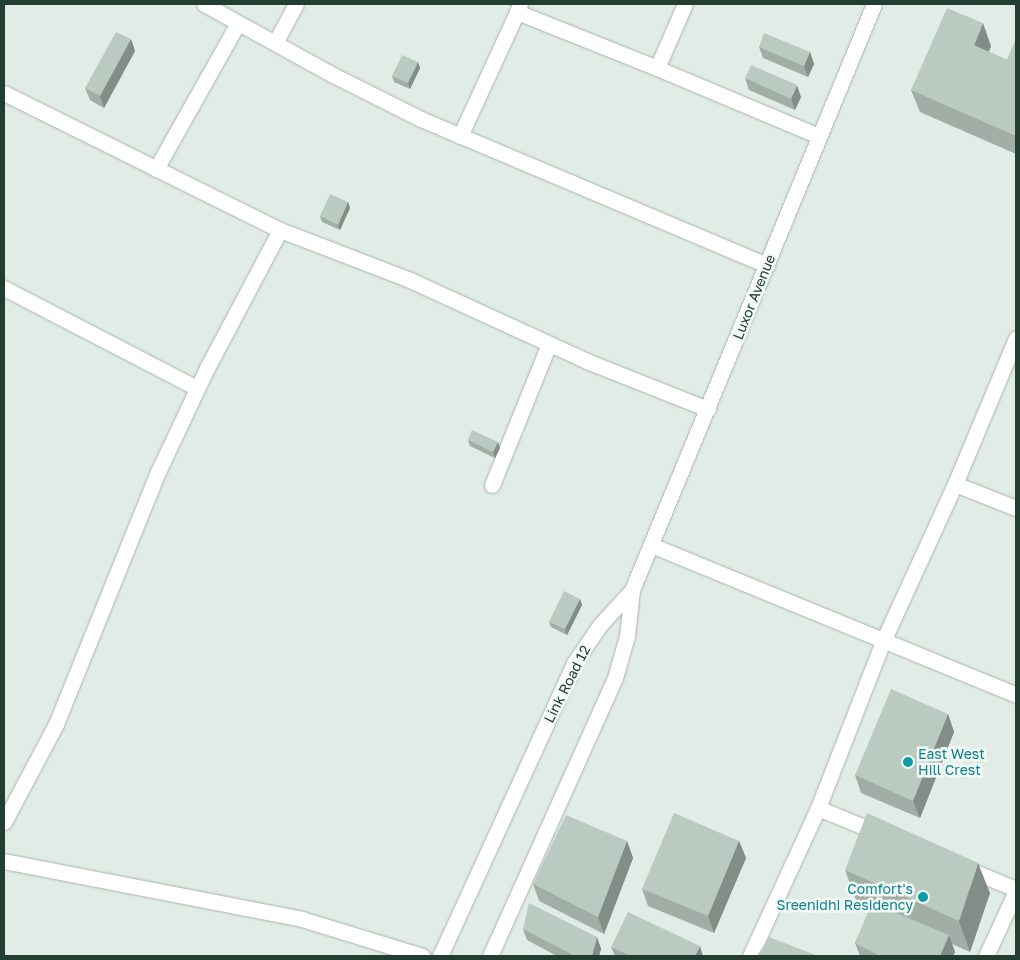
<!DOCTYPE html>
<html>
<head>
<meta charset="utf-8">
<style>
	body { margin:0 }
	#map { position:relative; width:1020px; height:960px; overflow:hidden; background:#e2ece6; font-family:"Golos Text",sans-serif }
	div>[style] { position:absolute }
	.roads { filter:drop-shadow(0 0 1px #a5b4ac) drop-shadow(0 0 1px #a5b4ac) }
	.minor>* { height:15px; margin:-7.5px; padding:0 7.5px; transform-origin:7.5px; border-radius:7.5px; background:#fff }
	.wall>* { inset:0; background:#a0aea6 }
	.shaded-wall>* { inset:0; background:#828d87 }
	.building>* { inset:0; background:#bacac1 }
	.dots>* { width:14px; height:14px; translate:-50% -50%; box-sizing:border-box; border:2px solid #f3f9f5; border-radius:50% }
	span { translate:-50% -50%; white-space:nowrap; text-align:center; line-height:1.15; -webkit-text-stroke:5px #f3f9f5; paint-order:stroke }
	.street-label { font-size:14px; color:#223e31 }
	.culture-label { font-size:14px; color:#0d838f }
	.left { translate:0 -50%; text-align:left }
	.right { translate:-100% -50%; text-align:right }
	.frame { position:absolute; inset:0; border:5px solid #223e31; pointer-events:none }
</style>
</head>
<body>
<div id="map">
	<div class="roads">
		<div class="minor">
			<div style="left:204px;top:4px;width:147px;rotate:28.8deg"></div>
			<div style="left:333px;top:75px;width:98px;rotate:26.6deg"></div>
			<div style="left:421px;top:119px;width:376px;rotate:22.9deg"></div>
			<div style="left:520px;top:4px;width:9px;rotate:111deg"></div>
			<div style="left:517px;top:12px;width:151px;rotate:21.8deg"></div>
			<div style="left:657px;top:68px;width:70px;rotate:-66.4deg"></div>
			<div style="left:275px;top:43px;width:44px;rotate:-61.7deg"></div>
			<div style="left:657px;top:68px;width:176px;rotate:22.8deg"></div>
			<div style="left:4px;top:93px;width:308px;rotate:26.4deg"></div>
			<div style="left:460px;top:136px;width:136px;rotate:-65.3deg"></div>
			<div style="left:156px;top:169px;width:167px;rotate:-60.7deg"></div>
			<div style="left:4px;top:288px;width:217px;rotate:27.4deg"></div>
			<div style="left:955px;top:484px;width:66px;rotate:21.5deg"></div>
			<div style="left:492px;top:485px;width:152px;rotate:-68deg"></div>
			<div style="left:651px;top:545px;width:395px;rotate:22.3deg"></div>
			<div style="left:818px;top:808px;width:68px;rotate:22.4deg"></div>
			<div style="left:4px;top:822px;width:111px;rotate:-62deg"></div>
			<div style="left:56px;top:724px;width:272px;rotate:-68deg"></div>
			<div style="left:158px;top:472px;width:115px;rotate:-64.8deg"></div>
			<div style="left:207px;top:368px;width:156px;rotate:-62.1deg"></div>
			<div style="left:280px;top:230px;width:139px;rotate:21deg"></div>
			<div style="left:410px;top:280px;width:197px;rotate:24.6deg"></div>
			<div style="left:589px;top:362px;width:128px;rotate:21.6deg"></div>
			<div style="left:4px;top:861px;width:304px;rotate:11deg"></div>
			<div style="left:302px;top:919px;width:126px;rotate:17.1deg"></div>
			<div style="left:965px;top:868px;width:55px;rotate:22.4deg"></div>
			<div style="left:440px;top:956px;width:322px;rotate:-65.4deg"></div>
			<div style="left:574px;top:663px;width:46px;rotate:-55.6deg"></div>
			<div style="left:600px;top:625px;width:47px;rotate:-47.6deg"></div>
			<div style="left:490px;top:956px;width:305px;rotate:-65.8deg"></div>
			<div style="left:615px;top:678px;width:44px;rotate:-74.1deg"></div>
			<div style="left:627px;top:636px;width:46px;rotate:-83.8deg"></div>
			<div style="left:632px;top:590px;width:634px;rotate:-67.56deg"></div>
			<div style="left:750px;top:956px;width:163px;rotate:-65.3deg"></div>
			<div style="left:818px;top:808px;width:181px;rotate:-68.7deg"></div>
			<div style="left:884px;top:639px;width:170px;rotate:-65.4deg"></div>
			<div style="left:955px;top:484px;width:158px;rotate:-67.3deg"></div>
			<div style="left:986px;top:956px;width:72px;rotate:-65.2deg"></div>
		</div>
	</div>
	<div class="wall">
		<div style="clip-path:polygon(131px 39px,135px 51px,104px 108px,90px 100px,85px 88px)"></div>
		<div style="clip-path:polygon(1016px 39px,1016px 154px,920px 112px,911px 90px,991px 46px,989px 52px,1007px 60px)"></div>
		<div style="clip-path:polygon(759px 47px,810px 52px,814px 64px,808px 77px,763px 58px)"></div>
		<div style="clip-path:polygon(418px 62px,420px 68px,410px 89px,394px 82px,392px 76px)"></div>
		<div style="clip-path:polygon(745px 78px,801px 97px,795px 110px,749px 90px)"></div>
		<div style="clip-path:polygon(348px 202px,350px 208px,340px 230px,322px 222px,320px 216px)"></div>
		<div style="clip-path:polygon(468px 440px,498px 442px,500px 448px,495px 458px,470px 446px)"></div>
		<div style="clip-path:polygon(580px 599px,582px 605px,567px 635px,551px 627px,549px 622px)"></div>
		<div style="clip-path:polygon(948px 714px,954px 732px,920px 818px,861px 793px,855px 775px)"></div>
		<div style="clip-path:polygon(627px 841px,633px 858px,604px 934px,539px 901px,533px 884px)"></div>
		<div style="clip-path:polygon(739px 841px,746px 858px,714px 933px,648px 906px,642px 889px)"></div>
		<div style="clip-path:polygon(845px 870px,990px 893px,970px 952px,952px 944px,955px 952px,953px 956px,860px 956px,855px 943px,871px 907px,856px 900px)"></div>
		<div style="clip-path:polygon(523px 929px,597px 937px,601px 949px,599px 956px,557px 956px,527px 940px)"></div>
		<div style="clip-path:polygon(611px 947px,703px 956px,615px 956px)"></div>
	</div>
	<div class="shaded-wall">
		<div style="clip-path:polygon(983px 23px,991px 46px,982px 67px,974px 45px)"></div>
		<div style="clip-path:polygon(131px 39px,135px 51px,104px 108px,100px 96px)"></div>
		<div style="clip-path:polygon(810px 52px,814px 64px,808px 77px,804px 66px)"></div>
		<div style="clip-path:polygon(418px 62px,420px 68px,410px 89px,408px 83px)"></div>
		<div style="clip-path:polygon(797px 85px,801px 97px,795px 110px,791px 99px)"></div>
		<div style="clip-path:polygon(348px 202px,350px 208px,340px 230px,338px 225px)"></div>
		<div style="clip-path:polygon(498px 442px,500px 448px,495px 458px,493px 452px)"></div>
		<div style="clip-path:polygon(580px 599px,582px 605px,567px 635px,565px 629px)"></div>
		<div style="clip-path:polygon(948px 714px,954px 732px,920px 818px,913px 801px)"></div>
		<div style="clip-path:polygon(627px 841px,633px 858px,604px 934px,598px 917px)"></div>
		<div style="clip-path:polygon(739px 841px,746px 858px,714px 933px,708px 916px)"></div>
		<div style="clip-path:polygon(978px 863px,990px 893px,970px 952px,959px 921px)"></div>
		<div style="clip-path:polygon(949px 935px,955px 952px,953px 956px,940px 956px)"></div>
		<div style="clip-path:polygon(597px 937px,601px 949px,599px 956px,592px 956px)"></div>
		<div style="clip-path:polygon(700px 946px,703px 956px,695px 956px)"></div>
	</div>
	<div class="building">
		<div style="clip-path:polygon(947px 8px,983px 23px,974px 45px,1007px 60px,1016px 39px,1016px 136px,911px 90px)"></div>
		<div style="clip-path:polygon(116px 32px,131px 39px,100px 96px,85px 88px)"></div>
		<div style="clip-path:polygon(764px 33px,810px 52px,804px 66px,759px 47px)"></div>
		<div style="clip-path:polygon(402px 55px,418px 62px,408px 83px,392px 76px)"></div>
		<div style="clip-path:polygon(751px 65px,797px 85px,791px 99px,745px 78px)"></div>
		<div style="clip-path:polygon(330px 194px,348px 202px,338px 225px,320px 216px)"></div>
		<div style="clip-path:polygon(472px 430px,498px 442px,493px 452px,468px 440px)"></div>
		<div style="clip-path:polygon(564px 591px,580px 599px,565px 629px,549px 622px)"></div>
		<div style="clip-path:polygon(891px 689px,948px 714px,913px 801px,855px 775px)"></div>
		<div style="clip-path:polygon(674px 813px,739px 841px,708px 916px,642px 889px)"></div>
		<div style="clip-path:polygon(867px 813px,978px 863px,959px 921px,845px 870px)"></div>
		<div style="clip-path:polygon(566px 815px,627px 841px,598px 917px,533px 884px)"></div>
		<div style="clip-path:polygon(529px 903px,597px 937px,592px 956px,575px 956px,523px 929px)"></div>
		<div style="clip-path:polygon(872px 903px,949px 935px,940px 956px,880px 956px,855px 943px)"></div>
		<div style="clip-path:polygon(628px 912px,700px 946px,695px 956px,631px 956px,611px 947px)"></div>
		<div style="clip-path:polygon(769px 937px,818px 956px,757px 956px)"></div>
	</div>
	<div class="dots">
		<div style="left:908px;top:762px;background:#0f9aa8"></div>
		<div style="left:923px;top:897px;background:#0f9aa8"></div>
	</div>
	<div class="street-label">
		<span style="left:754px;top:297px;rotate:-68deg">Luxor Avenue</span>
		<span style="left:567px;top:684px;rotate:-63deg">Link Road 12</span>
	</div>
	<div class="culture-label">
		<span class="left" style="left:918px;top:762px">East West<br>Hill Crest</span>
		<span class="right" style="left:913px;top:897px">Comfort's<br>Sreenidhi Residency</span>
	</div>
	<div class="frame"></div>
</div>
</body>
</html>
